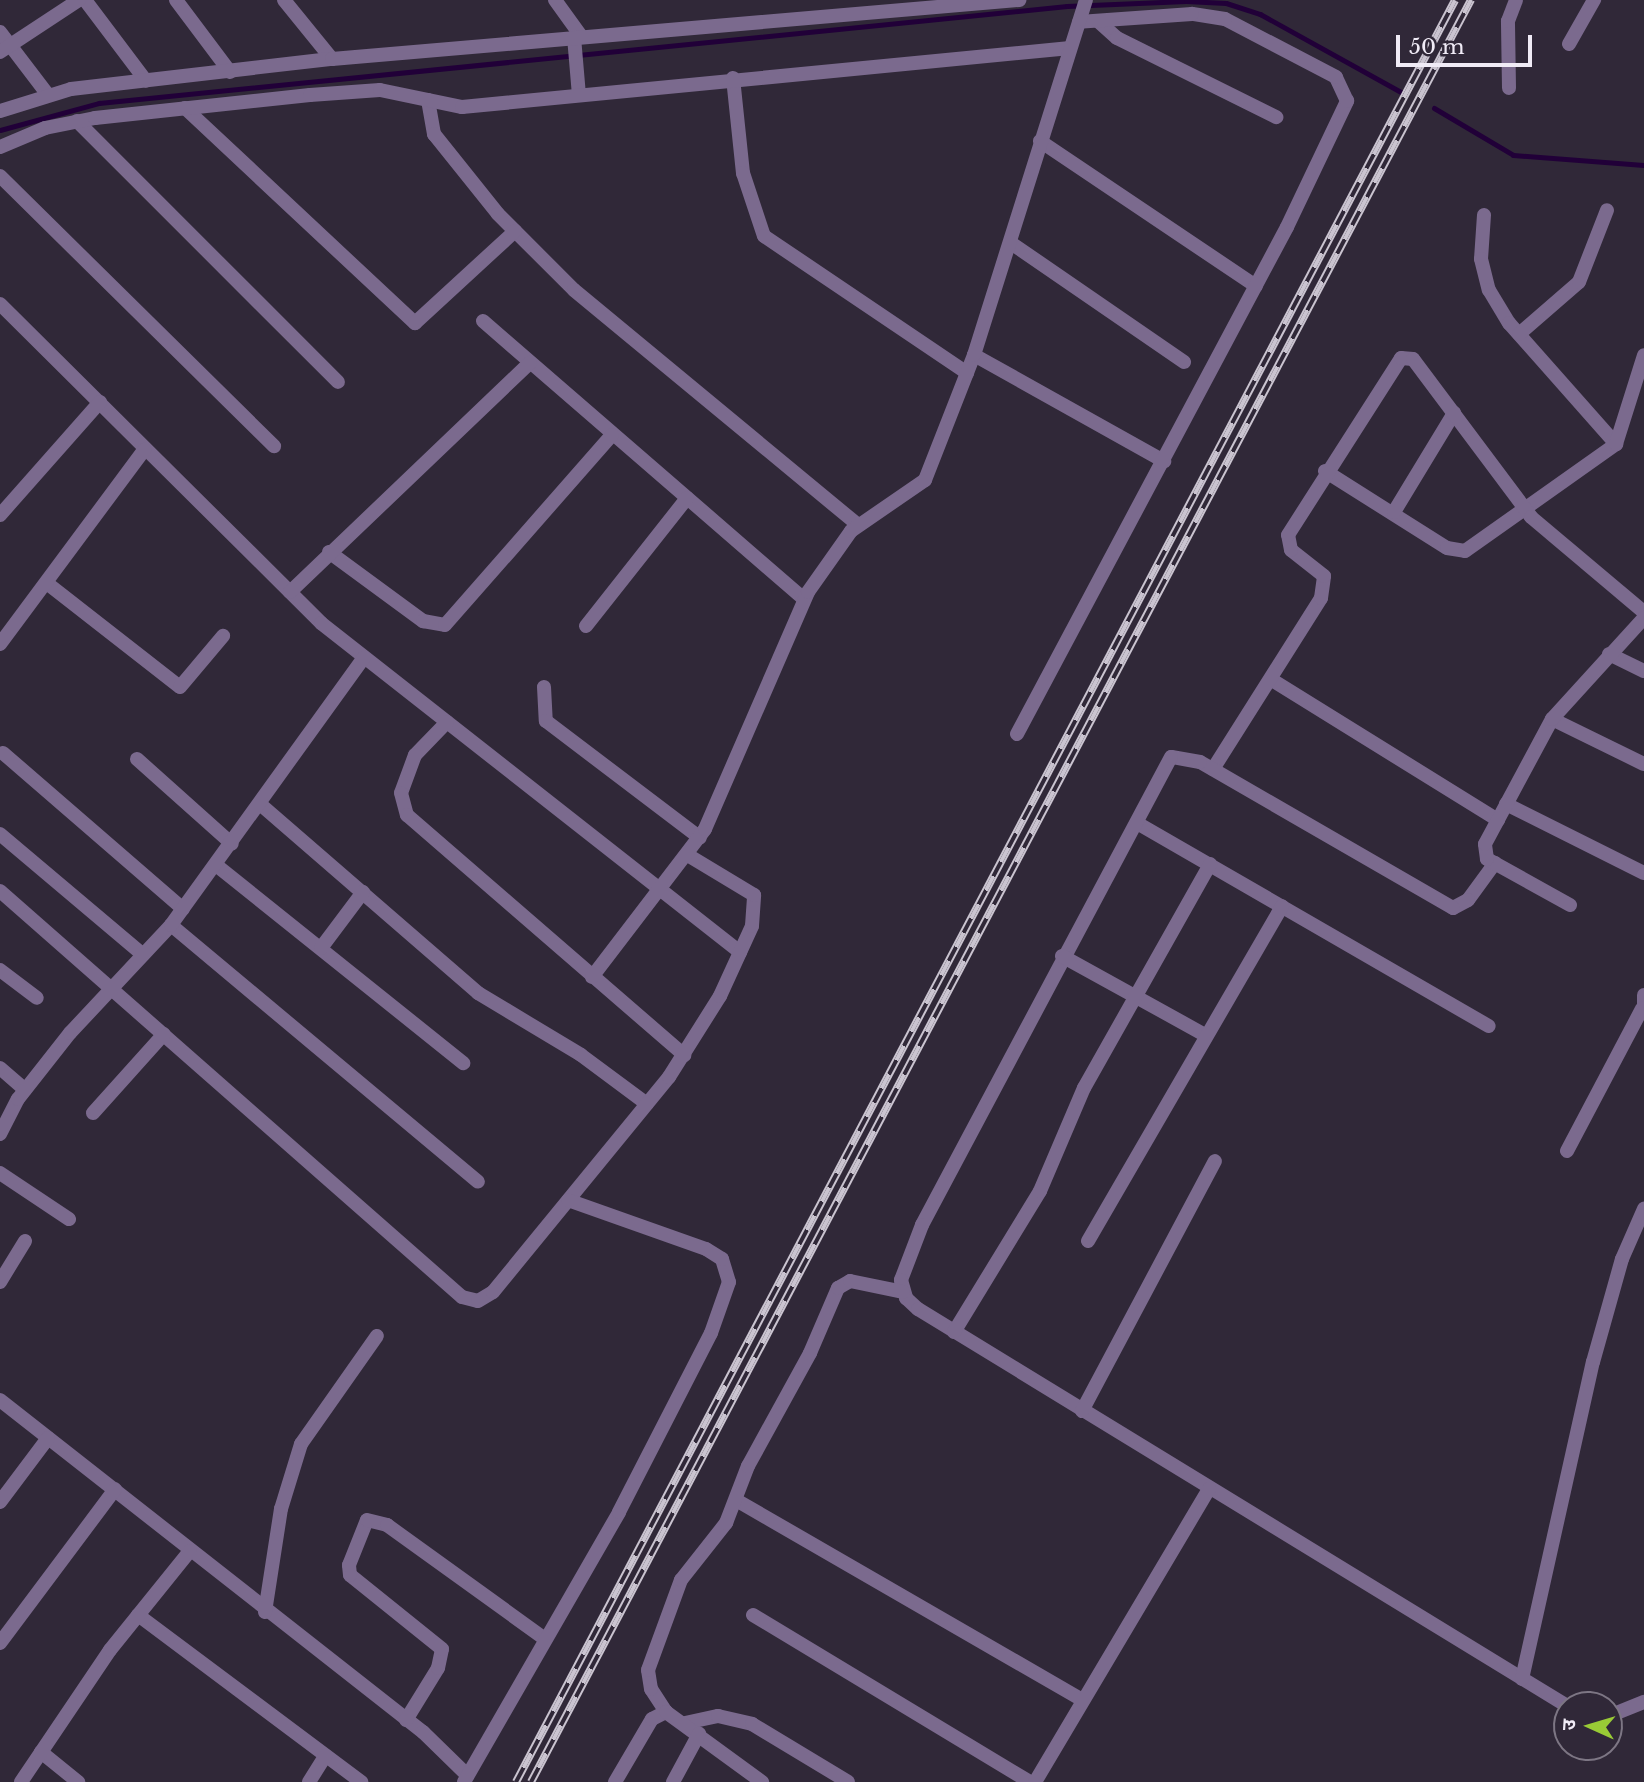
<!DOCTYPE html>
<html>
<head>
<meta charset="utf-8">
<style>
	body { margin:0 }
	#map { position:relative; width:1644px; height:1782px; overflow:hidden; background:#302838; font-family:"Libre Baskerville","Noto Sans Devanagari",serif }
	div>[style] { position:absolute }
	.stream>* { height:5px; margin:-2.5px; padding:0 2.5px; transform-origin:2.5px; border-radius:2.5px; background:#210038 }
	.minor>* { height:14px; margin:-7px; padding:0 7px; transform-origin:7px; border-radius:7px; background:#7b6a8e }
	.rail>* { height:8px; margin-top:-4px; transform-origin:0; background:repeating-linear-gradient(90deg,#302838 0 16px,#cac4d0 0 32px); box-sizing:border-box; border-block:2px solid #cac4d0 }
	span { translate:-50% -50%; white-space:nowrap; text-align:center; line-height:1.15; -webkit-text-stroke:6px #302838; paint-order:stroke }
	.north { position:absolute; left:1553px; top:1691px; width:70px; height:70px; box-sizing:border-box; background:#302838; border:2px solid #7d7684; border-radius:50%; rotate:274deg; font-size:19px; font-weight:700; line-height:28px; text-align:center; color:#f0ebf6 }
	.north::after { content:''; display:block; margin:auto; width:24px; height:32px; background:#99cb36; clip-path:polygon(50% 0,100% 100%,50% 72%,0 100%) }
	.scale { position:absolute; left:1396px; top:35px; width:136px; height:32px; box-sizing:border-box; border:4px solid #f0ebf6; border-top:0; padding-left:9px; font-size:21px; line-height:24px; white-space:nowrap; color:#f0ebf6; -webkit-text-stroke:5px #302838; paint-order:stroke }
</style>
</head>
<body>
<div id="map">
	<div class="stream">
		<div style="left:1434px;top:108px;width:92px;rotate:30.7deg"></div>
		<div style="left:1513px;top:155px;width:131px;rotate:4.4deg"></div>
		<div style="left:0;top:130px;width:103px;rotate:-15.3deg"></div>
		<div style="left:99px;top:103px;width:973px;rotate:-5.72deg"></div>
		<div style="left:1067px;top:6px;width:119px;rotate:-2.4deg"></div>
		<div style="left:1186px;top:1px;width:40px;rotate:2.9deg"></div>
		<div style="left:1226px;top:3px;width:36px;rotate:18deg"></div>
		<div style="left:1260px;top:14px;width:161px;rotate:29deg"></div>
	</div>
	<div class="minor">
		<div style="left:85px;top:0;width:101px;rotate:53deg"></div>
		<div style="left:176px;top:0;width:90px;rotate:53.1deg"></div>
		<div style="left:284px;top:0;width:76px;rotate:50.9deg"></div>
		<div style="left:555px;top:0;width:44px;rotate:54.2deg"></div>
		<div style="left:1098px;top:21px;width:25px;rotate:42deg"></div>
		<div style="left:1117px;top:38px;width:178px;rotate:26.4deg"></div>
		<div style="left:0;top:32px;width:79px;rotate:52.7deg"></div>
		<div style="left:574px;top:37px;width:58px;rotate:85.1deg"></div>
		<div style="left:1569px;top:44px;width:51px;rotate:-60.4deg"></div>
		<div style="left:0;top:52px;width:95px;rotate:-33.4deg"></div>
		<div style="left:733px;top:78px;width:96px;rotate:84deg"></div>
		<div style="left:743px;top:173px;width:66px;rotate:71.6deg"></div>
		<div style="left:764px;top:236px;width:245px;rotate:34deg"></div>
		<div style="left:1509px;top:88px;width:67px;rotate:-90.9deg"></div>
		<div style="left:1508px;top:21px;width:22px;rotate:-69deg"></div>
		<div style="left:428px;top:100px;width:35px;rotate:80deg"></div>
		<div style="left:434px;top:134px;width:102px;rotate:51.3deg"></div>
		<div style="left:498px;top:214px;width:107px;rotate:45deg"></div>
		<div style="left:574px;top:290px;width:369px;rotate:39.6deg"></div>
		<div style="left:185px;top:108px;width:315px;rotate:43.1deg"></div>
		<div style="left:415px;top:323px;width:136px;rotate:-42.6deg"></div>
		<div style="left:0;top:111px;width:74px;rotate:-17.2deg"></div>
		<div style="left:71px;top:89px;width:263px;rotate:-6.6deg"></div>
		<div style="left:332px;top:59px;width:690px;rotate:-4.91deg"></div>
		<div style="left:77px;top:121px;width:369px;rotate:45deg"></div>
		<div style="left:1040px;top:141px;width:260px;rotate:33.9deg"></div>
		<div style="left:0;top:147px;width:49px;rotate:-22.9deg"></div>
		<div style="left:45px;top:128px;width:51px;rotate:-11.3deg"></div>
		<div style="left:95px;top:118px;width:216px;rotate:-6.1deg"></div>
		<div style="left:310px;top:95px;width:70px;rotate:-4.1deg"></div>
		<div style="left:380px;top:90px;width:84px;rotate:11.7deg"></div>
		<div style="left:462px;top:107px;width:611px;rotate:-5.54deg"></div>
		<div style="left:0;top:176px;width:385px;rotate:44.6deg"></div>
		<div style="left:1484px;top:215px;width:44px;rotate:93.9deg"></div>
		<div style="left:1481px;top:259px;width:32px;rotate:76deg"></div>
		<div style="left:1489px;top:290px;width:39px;rotate:59deg"></div>
		<div style="left:1509px;top:323px;width:162px;rotate:48.5deg"></div>
		<div style="left:1011px;top:243px;width:210px;rotate:34.5deg"></div>
		<div style="left:0;top:304px;width:453px;rotate:44.8deg"></div>
		<div style="left:321px;top:623px;width:533px;rotate:38.14deg"></div>
		<div style="left:483px;top:321px;width:425px;rotate:40.9deg"></div>
		<div style="left:1519px;top:334px;width:79px;rotate:-40.9deg"></div>
		<div style="left:1579px;top:282px;width:77px;rotate:-68.7deg"></div>
		<div style="left:974px;top:355px;width:218px;rotate:29.2deg"></div>
		<div style="left:1325px;top:471px;width:144px;rotate:32.3deg"></div>
		<div style="left:1447px;top:548px;width:18px;rotate:9deg"></div>
		<div style="left:1465px;top:551px;width:185px;rotate:-35.3deg"></div>
		<div style="left:1616px;top:444px;width:93px;rotate:-72.5deg"></div>
		<div style="left:1394px;top:512px;width:116px;rotate:-58.8deg"></div>
		<div style="left:0;top:515px;width:151px;rotate:-48.5deg"></div>
		<div style="left:329px;top:552px;width:117px;rotate:36.3deg"></div>
		<div style="left:423px;top:621px;width:22px;rotate:10deg"></div>
		<div style="left:445px;top:625px;width:253px;rotate:-48.7deg"></div>
		<div style="left:48px;top:584px;width:167px;rotate:38deg"></div>
		<div style="left:180px;top:687px;width:67px;rotate:-49.9deg"></div>
		<div style="left:290px;top:592px;width:332px;rotate:-43.7deg"></div>
		<div style="left:586px;top:626px;width:163px;rotate:-51.7deg"></div>
		<div style="left:0;top:644px;width:242px;rotate:-53.4deg"></div>
		<div style="left:1609px;top:654px;width:39px;rotate:26deg"></div>
		<div style="left:1272px;top:680px;width:266px;rotate:31.8deg"></div>
		<div style="left:544px;top:687px;width:34px;rotate:87deg"></div>
		<div style="left:546px;top:721px;width:193px;rotate:37.2deg"></div>
		<div style="left:1552px;top:719px;width:102px;rotate:26.1deg"></div>
		<div style="left:447px;top:722px;width:46px;rotate:134.1deg"></div>
		<div style="left:415px;top:755px;width:40px;rotate:110.2deg"></div>
		<div style="left:401px;top:793px;width:23px;rotate:75deg"></div>
		<div style="left:407px;top:815px;width:367px;rotate:40.9deg"></div>
		<div style="left:1017px;top:734px;width:574px;rotate:-61.96deg"></div>
		<div style="left:1287px;top:227px;width:140px;rotate:-64.5deg"></div>
		<div style="left:1347px;top:101px;width:26px;rotate:-115deg"></div>
		<div style="left:1336px;top:77px;width:125px;rotate:-152.4deg"></div>
		<div style="left:1225px;top:19px;width:33px;rotate:-171deg"></div>
		<div style="left:1192px;top:14px;width:113px;rotate:176deg"></div>
		<div style="left:3px;top:753px;width:238px;rotate:40.9deg"></div>
		<div style="left:137px;top:759px;width:127px;rotate:41.8deg"></div>
		<div style="left:1213px;top:769px;width:202px;rotate:-57.7deg"></div>
		<div style="left:1321px;top:598px;width:22px;rotate:-82deg"></div>
		<div style="left:1324px;top:576px;width:42px;rotate:-141.8deg"></div>
		<div style="left:1291px;top:550px;width:15px;rotate:-101deg"></div>
		<div style="left:1288px;top:535px;width:210px;rotate:-57.4deg"></div>
		<div style="left:1401px;top:358px;width:12px;rotate:5deg"></div>
		<div style="left:1413px;top:359px;width:197px;rotate:53.2deg"></div>
		<div style="left:1531px;top:517px;width:148px;rotate:40.1deg"></div>
		<div style="left:260px;top:804px;width:289px;rotate:40.9deg"></div>
		<div style="left:478px;top:993px;width:120px;rotate:31deg"></div>
		<div style="left:581px;top:1055px;width:82px;rotate:36.6deg"></div>
		<div style="left:1506px;top:804px;width:154px;rotate:26.6deg"></div>
		<div style="left:1137px;top:823px;width:406px;rotate:30deg"></div>
		<div style="left:0;top:834px;width:187px;rotate:40.2deg"></div>
		<div style="left:1495px;top:863px;width:46px;rotate:126.1deg"></div>
		<div style="left:1468px;top:900px;width:17px;rotate:152deg"></div>
		<div style="left:1453px;top:908px;width:292px;rotate:-150deg"></div>
		<div style="left:1200px;top:762px;width:29px;rotate:-170deg"></div>
		<div style="left:1171px;top:757px;width:530px;rotate:118.02deg"></div>
		<div style="left:922px;top:1225px;width:59px;rotate:110.9deg"></div>
		<div style="left:901px;top:1280px;width:19px;rotate:74deg"></div>
		<div style="left:906px;top:1298px;width:16px;rotate:43deg"></div>
		<div style="left:918px;top:1309px;width:761px;rotate:31.45deg"></div>
		<div style="left:216px;top:865px;width:317px;rotate:38.7deg"></div>
		<div style="left:0;top:891px;width:615px;rotate:41.31deg"></div>
		<div style="left:462px;top:1297px;width:16px;rotate:14deg"></div>
		<div style="left:478px;top:1301px;width:17px;rotate:-31deg"></div>
		<div style="left:493px;top:1292px;width:278px;rotate:-50.7deg"></div>
		<div style="left:669px;top:1077px;width:96px;rotate:-57.8deg"></div>
		<div style="left:720px;top:996px;width:77px;rotate:-65.4deg"></div>
		<div style="left:752px;top:926px;width:31px;rotate:-86deg"></div>
		<div style="left:754px;top:895px;width:76px;rotate:-149deg"></div>
		<div style="left:1570px;top:905px;width:95px;rotate:-151deg"></div>
		<div style="left:1487px;top:859px;width:15px;rotate:-98deg"></div>
		<div style="left:1485px;top:844px;width:142px;rotate:-61.8deg"></div>
		<div style="left:1552px;top:719px;width:137px;rotate:-47.7deg"></div>
		<div style="left:171px;top:925px;width:400px;rotate:39.9deg"></div>
		<div style="left:321px;top:948px;width:70px;rotate:-53.1deg"></div>
		<div style="left:1062px;top:956px;width:163px;rotate:28.9deg"></div>
		<div style="left:0;top:970px;width:46px;rotate:37.1deg"></div>
		<div style="left:592px;top:977px;width:186px;rotate:-52.6deg"></div>
		<div style="left:705px;top:829px;width:258px;rotate:-66.5deg"></div>
		<div style="left:808px;top:592px;width:75px;rotate:-54.8deg"></div>
		<div style="left:851px;top:531px;width:90px;rotate:-34.6deg"></div>
		<div style="left:925px;top:480px;width:134px;rotate:-68.6deg"></div>
		<div style="left:974px;top:355px;width:372px;rotate:-72.5deg"></div>
		<div style="left:1644px;top:995px;width:17px;rotate:90deg"></div>
		<div style="left:0;top:1068px;width:33px;rotate:41deg"></div>
		<div style="left:93px;top:1113px;width:106px;rotate:-48.1deg"></div>
		<div style="left:0;top:1134px;width:39px;rotate:-63deg"></div>
		<div style="left:18px;top:1099px;width:84px;rotate:-51.8deg"></div>
		<div style="left:70px;top:1033px;width:148px;rotate:-46.9deg"></div>
		<div style="left:171px;top:925px;width:330px;rotate:-54.2deg"></div>
		<div style="left:1567px;top:1151px;width:161px;rotate:-62.2deg"></div>
		<div style="left:0;top:1173px;width:83px;rotate:33.7deg"></div>
		<div style="left:1088px;top:1241px;width:387px;rotate:-59.9deg"></div>
		<div style="left:0;top:1282px;width:48px;rotate:-58.6deg"></div>
		<div style="left:954px;top:1332px;width:165px;rotate:-58.6deg"></div>
		<div style="left:1040px;top:1191px;width:112px;rotate:-66.9deg"></div>
		<div style="left:1084px;top:1088px;width:257px;rotate:-60.6deg"></div>
		<div style="left:0;top:1400px;width:538px;rotate:38.13deg"></div>
		<div style="left:423px;top:1732px;width:62px;rotate:44.3deg"></div>
		<div style="left:1082px;top:1411px;width:283px;rotate:-62deg"></div>
		<div style="left:736px;top:1500px;width:400px;rotate:30deg"></div>
		<div style="left:0;top:1502px;width:80px;rotate:-53.1deg"></div>
		<div style="left:265px;top:1612px;width:104px;rotate:-81.2deg"></div>
		<div style="left:281px;top:1509px;width:68px;rotate:-72.9deg"></div>
		<div style="left:301px;top:1444px;width:132px;rotate:-54.9deg"></div>
		<div style="left:138px;top:1615px;width:279px;rotate:36.8deg"></div>
		<div style="left:753px;top:1615px;width:323px;rotate:31.1deg"></div>
		<div style="left:0;top:1643px;width:192px;rotate:-53.2deg"></div>
		<div style="left:1522px;top:1679px;width:325px;rotate:-77.4deg"></div>
		<div style="left:1593px;top:1362px;width:107px;rotate:-74.3deg"></div>
		<div style="left:1622px;top:1259px;width:55px;rotate:-66.3deg"></div>
		<div style="left:666px;top:1712px;width:27px;rotate:-123deg"></div>
		<div style="left:651px;top:1689px;width:19px;rotate:-99deg"></div>
		<div style="left:648px;top:1670px;width:96px;rotate:-69.9deg"></div>
		<div style="left:681px;top:1580px;width:73px;rotate:-51.7deg"></div>
		<div style="left:726px;top:1523px;width:61px;rotate:-68.9deg"></div>
		<div style="left:748px;top:1466px;width:129px;rotate:-61.2deg"></div>
		<div style="left:810px;top:1353px;width:71px;rotate:-66.7deg"></div>
		<div style="left:838px;top:1288px;width:14px;rotate:-30deg"></div>
		<div style="left:850px;top:1281px;width:54px;rotate:11.7deg"></div>
		<div style="left:1609px;top:1716px;width:38px;rotate:-22deg"></div>
		<div style="left:406px;top:1720px;width:61px;rotate:-58.4deg"></div>
		<div style="left:438px;top:1668px;width:19px;rotate:-78deg"></div>
		<div style="left:442px;top:1649px;width:118px;rotate:-141.2deg"></div>
		<div style="left:350px;top:1575px;width:10px;rotate:-96deg"></div>
		<div style="left:349px;top:1565px;width:48px;rotate:-68.2deg"></div>
		<div style="left:367px;top:1520px;width:21px;rotate:14deg"></div>
		<div style="left:387px;top:1525px;width:195px;rotate:35.8deg"></div>
		<div style="left:685px;top:1723px;width:34px;rotate:-12deg"></div>
		<div style="left:718px;top:1716px;width:35px;rotate:13deg"></div>
		<div style="left:752px;top:1724px;width:112px;rotate:31.1deg"></div>
		<div style="left:41px;top:1752px;width:48px;rotate:39deg"></div>
		<div style="left:21px;top:1782px;width:159px;rotate:-56deg"></div>
		<div style="left:110px;top:1650px;width:127px;rotate:-51.1deg"></div>
		<div style="left:309px;top:1782px;width:31px;rotate:-58deg"></div>
		<div style="left:464px;top:1782px;width:311px;rotate:-60.1deg"></div>
		<div style="left:619px;top:1512px;width:201px;rotate:-62.8deg"></div>
		<div style="left:711px;top:1333px;width:54px;rotate:-70.6deg"></div>
		<div style="left:729px;top:1282px;width:24px;rotate:-107deg"></div>
		<div style="left:722px;top:1259px;width:19px;rotate:-148deg"></div>
		<div style="left:706px;top:1249px;width:146px;rotate:-160.5deg"></div>
		<div style="left:615px;top:1782px;width:73px;rotate:-59.6deg"></div>
		<div style="left:652px;top:1719px;width:16px;rotate:-27deg"></div>
		<div style="left:666px;top:1712px;width:119px;rotate:36.1deg"></div>
		<div style="left:673px;top:1782px;width:55px;rotate:-61.6deg"></div>
		<div style="left:1035px;top:1782px;width:341px;rotate:-59.3deg"></div>
	</div>
	<div class="rail">
		<div style="left:516px;top:1782px;width:2014px;rotate:-62.21deg"></div>
		<div style="left:531px;top:1782px;width:2015px;rotate:-62.19deg"></div>
	</div>
	<div class="north">उ</div>
	<div class="scale">50 m</div>
</div>
</body>
</html>
